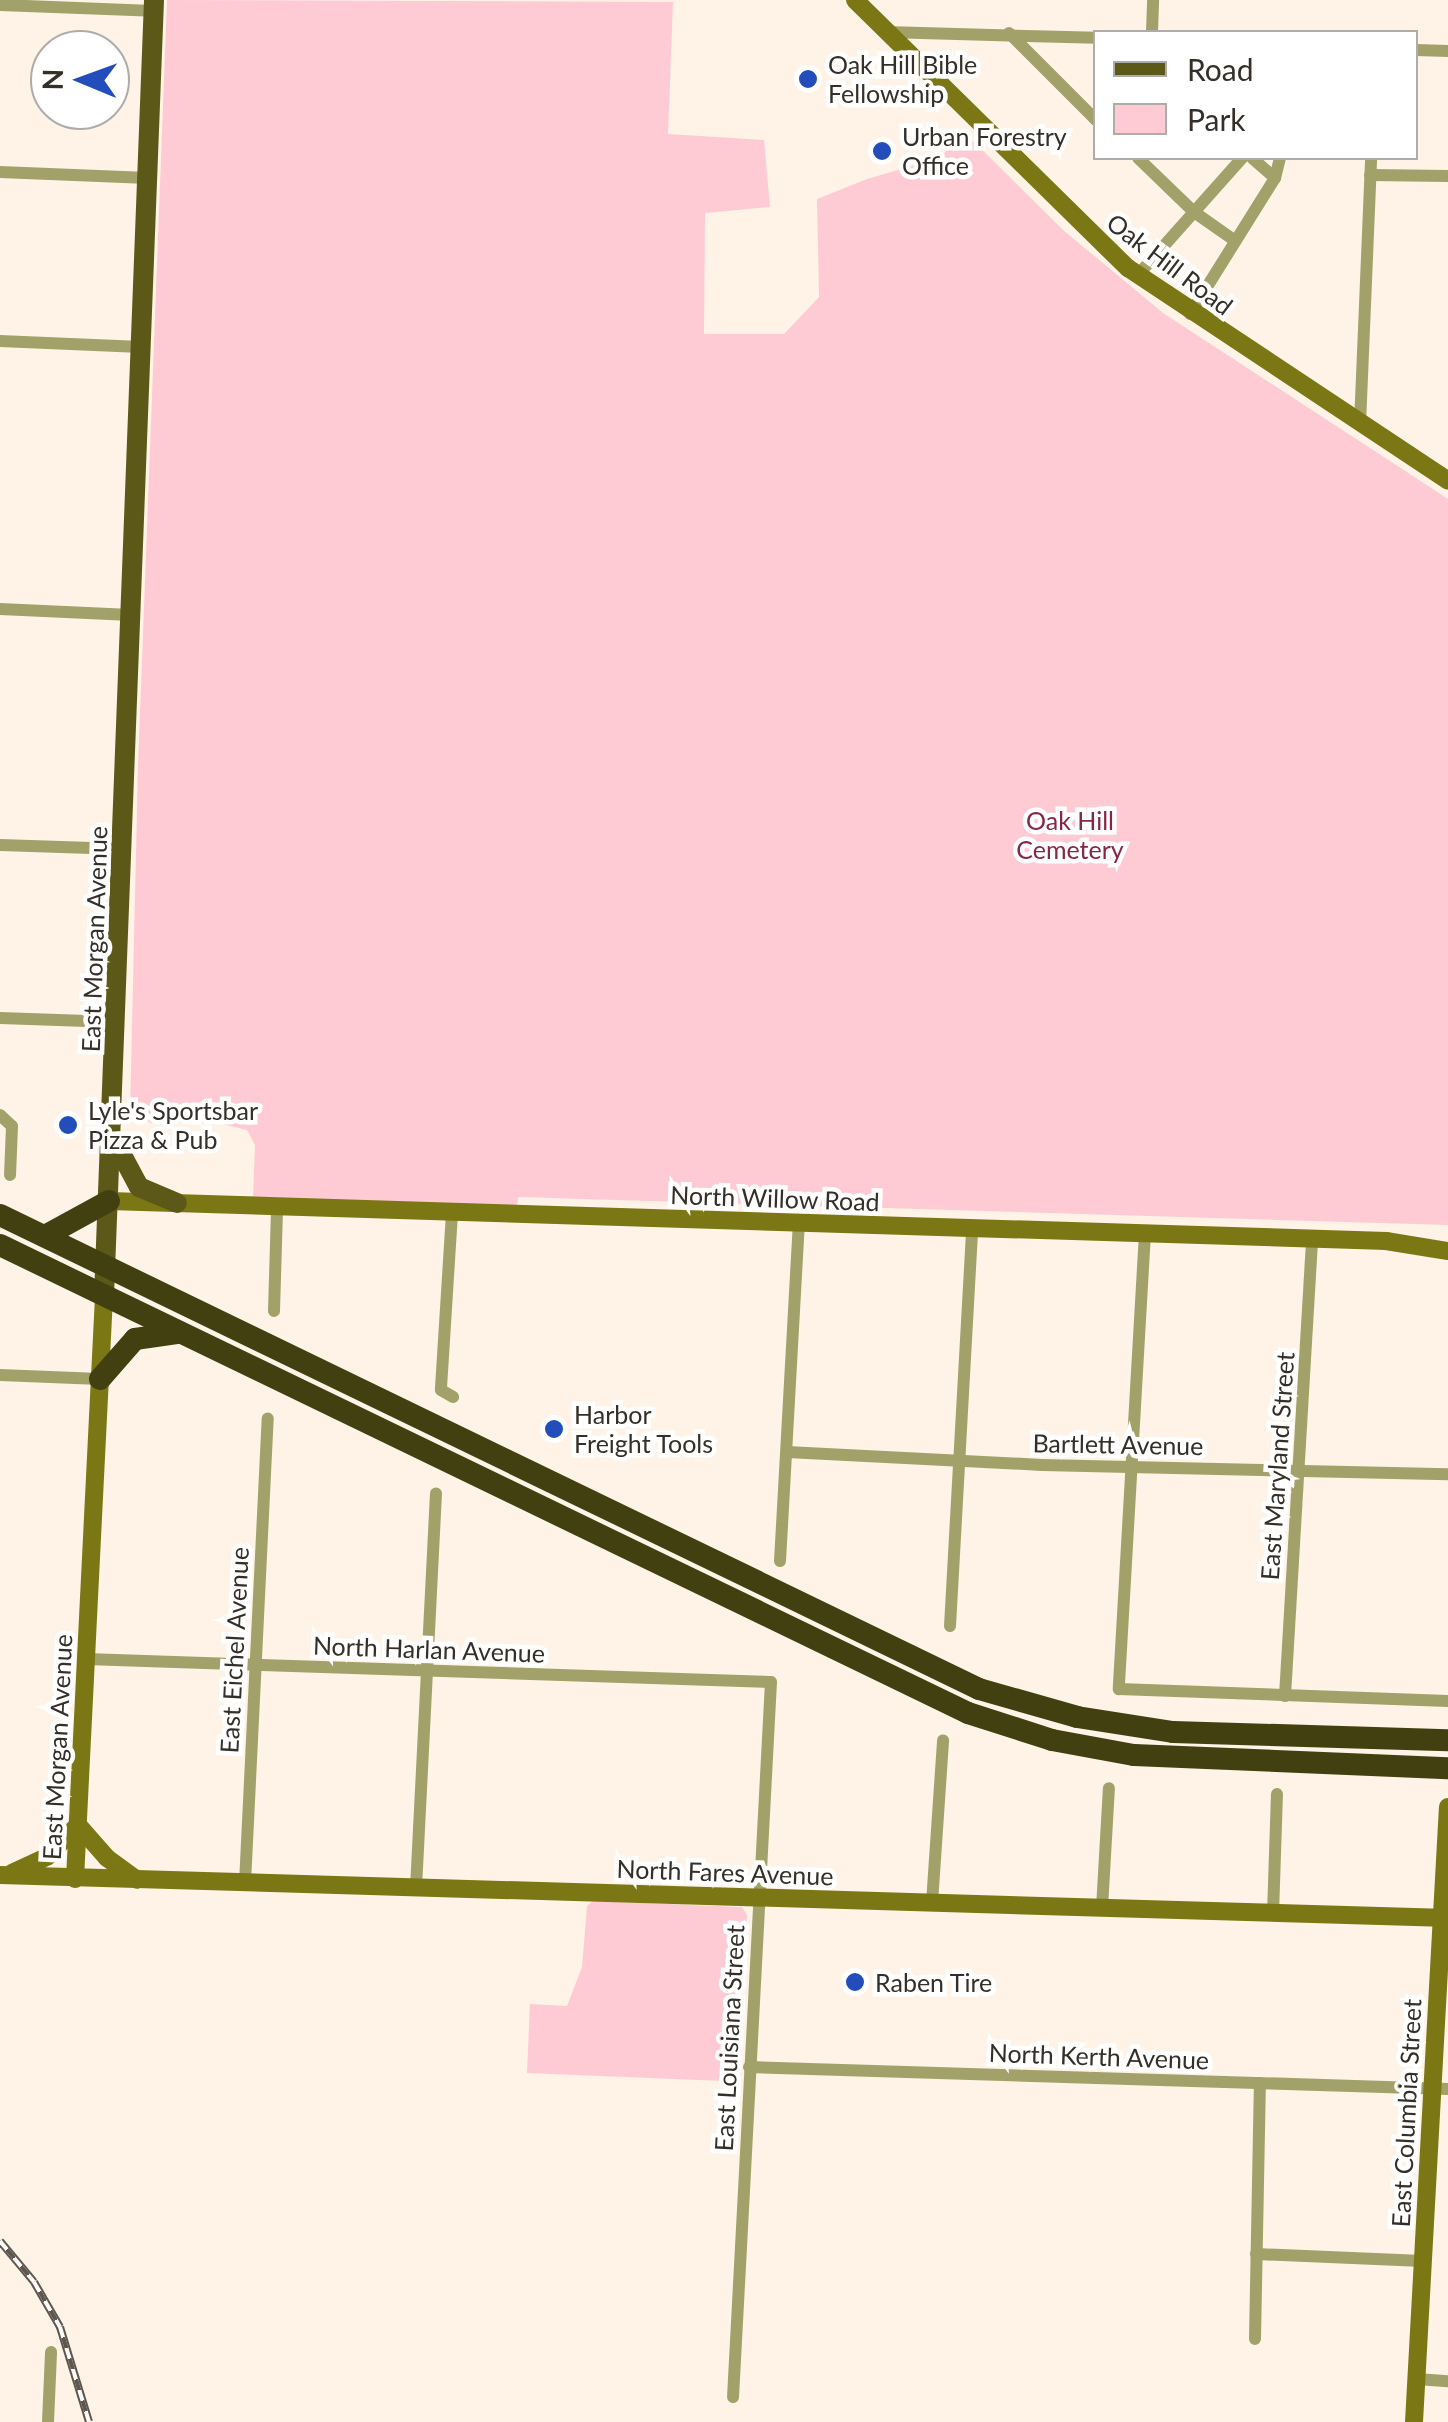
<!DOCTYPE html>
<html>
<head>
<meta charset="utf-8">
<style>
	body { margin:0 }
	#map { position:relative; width:1448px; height:2422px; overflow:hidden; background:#fef3e6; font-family:Lato,sans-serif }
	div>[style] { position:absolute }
	.green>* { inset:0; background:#fecbd4 }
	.street>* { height:12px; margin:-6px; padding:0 6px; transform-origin:6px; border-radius:6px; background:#a2a16a }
	.secondary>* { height:18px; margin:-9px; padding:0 9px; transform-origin:9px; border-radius:9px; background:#7b7714 }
	.primary>* { height:20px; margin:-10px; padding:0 10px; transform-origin:10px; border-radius:10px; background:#5c5918 }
	.highway>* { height:22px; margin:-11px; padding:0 11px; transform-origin:11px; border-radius:11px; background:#424010 }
	.rail>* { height:8px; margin-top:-4px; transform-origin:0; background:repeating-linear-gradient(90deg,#fff 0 11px,#5e574f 0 22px); box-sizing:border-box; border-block:2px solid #5e574f }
	.dots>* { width:28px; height:28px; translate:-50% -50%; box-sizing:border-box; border:5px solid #fff; border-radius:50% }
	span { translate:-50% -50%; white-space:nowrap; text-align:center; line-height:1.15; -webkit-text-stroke:9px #fff; paint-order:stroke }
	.poi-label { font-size:25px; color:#342f28 }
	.left { translate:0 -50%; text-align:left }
	.street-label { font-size:25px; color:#342f28 }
	.park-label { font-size:25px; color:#892545 }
	.legend { position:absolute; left:1093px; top:30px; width:325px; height:130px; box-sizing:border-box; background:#fff; border:2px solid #aeaca9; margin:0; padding:12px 18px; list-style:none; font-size:30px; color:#342f28 }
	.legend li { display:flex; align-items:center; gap:20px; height:50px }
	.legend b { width:50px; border:2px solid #aeaca9 }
	.north { position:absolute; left:30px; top:30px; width:100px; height:100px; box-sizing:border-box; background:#fff; border:2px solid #aeaca9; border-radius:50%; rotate:271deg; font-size:28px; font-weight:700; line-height:40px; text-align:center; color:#342f28 }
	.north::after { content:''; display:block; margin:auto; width:35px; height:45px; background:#224dbb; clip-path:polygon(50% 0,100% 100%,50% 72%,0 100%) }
</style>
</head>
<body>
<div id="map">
	<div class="green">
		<div style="clip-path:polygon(167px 0,673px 2px,668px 134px,764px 140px,770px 207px,705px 213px,704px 334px,784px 334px,819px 297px,817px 199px,867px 179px,915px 165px,930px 168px,964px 132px,1063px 230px,1163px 313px,1448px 499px,1448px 1225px,518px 1197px,517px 1208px,253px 1198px,255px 1145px,247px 1130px,218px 1123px,151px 1123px,130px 1113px,138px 766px)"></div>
		<div style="clip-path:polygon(593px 1901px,742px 1907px,747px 1915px,735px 2093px,728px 2092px,723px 2081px,527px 2073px,530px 2004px,567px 2006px,582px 1967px,587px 1906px)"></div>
	</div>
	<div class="street">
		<div style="left:0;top:5px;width:153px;rotate:2.2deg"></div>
		<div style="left:886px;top:32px;width:210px;rotate:1.6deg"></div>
		<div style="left:1152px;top:32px;width:32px;rotate:-88deg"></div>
		<div style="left:1009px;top:33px;width:123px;rotate:45deg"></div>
		<div style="left:1416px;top:50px;width:32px;rotate:2deg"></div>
		<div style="left:1138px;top:158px;width:78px;rotate:44deg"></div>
		<div style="left:1194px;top:212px;width:49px;rotate:35deg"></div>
		<div style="left:0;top:172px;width:148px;rotate:2.3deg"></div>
		<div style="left:1370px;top:175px;width:78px;rotate:0.7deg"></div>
		<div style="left:1275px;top:178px;width:21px;rotate:-76deg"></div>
		<div style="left:1137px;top:276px;width:158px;rotate:-48.3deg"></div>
		<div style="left:1190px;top:314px;width:160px;rotate:-58deg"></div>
		<div style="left:1275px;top:178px;width:30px;rotate:-139deg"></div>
		<div style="left:0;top:341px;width:141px;rotate:2.4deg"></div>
		<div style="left:1360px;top:424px;width:266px;rotate:-87.6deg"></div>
		<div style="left:0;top:609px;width:131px;rotate:2.6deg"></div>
		<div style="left:0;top:845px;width:122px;rotate:1.9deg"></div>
		<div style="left:0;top:1018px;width:116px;rotate:2deg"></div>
		<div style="left:0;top:1115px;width:16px;rotate:43deg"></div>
		<div style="left:12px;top:1126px;width:49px;rotate:92.3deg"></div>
		<div style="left:452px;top:1213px;width:177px;rotate:93.6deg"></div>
		<div style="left:441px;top:1390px;width:14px;rotate:30deg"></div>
		<div style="left:1145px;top:1233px;width:457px;rotate:93.3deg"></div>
		<div style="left:1119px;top:1689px;width:329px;rotate:2.1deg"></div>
		<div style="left:274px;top:1311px;width:104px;rotate:-88.3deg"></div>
		<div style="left:0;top:1375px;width:100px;rotate:2.3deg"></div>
		<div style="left:787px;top:1452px;width:255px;rotate:2.9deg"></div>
		<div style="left:1042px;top:1465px;width:406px;rotate:1.3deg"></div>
		<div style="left:780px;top:1561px;width:339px;rotate:-86.8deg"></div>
		<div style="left:950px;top:1626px;width:398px;rotate:-86.8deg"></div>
		<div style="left:86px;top:1659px;width:685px;rotate:1.92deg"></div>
		<div style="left:771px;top:1682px;width:716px;rotate:93.04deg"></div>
		<div style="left:1285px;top:1696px;width:459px;rotate:-86.6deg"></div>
		<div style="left:245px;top:1883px;width:465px;rotate:-87.2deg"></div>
		<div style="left:416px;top:1888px;width:395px;rotate:-87.1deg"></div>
		<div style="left:932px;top:1903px;width:163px;rotate:-86.1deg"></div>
		<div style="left:1102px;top:1908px;width:120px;rotate:-86.7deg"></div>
		<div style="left:1273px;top:1914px;width:120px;rotate:-88.1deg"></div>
		<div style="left:749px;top:2067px;width:699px;rotate:1.8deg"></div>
		<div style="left:1256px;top:2254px;width:167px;rotate:2.4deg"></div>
		<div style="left:1255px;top:2339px;width:256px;rotate:-88.9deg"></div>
		<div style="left:1417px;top:2379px;width:31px;rotate:4deg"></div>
		<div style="left:48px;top:2422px;width:70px;rotate:-87.5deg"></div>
	</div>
	<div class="secondary">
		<div style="left:855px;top:0;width:383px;rotate:44.5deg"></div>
		<div style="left:1128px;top:268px;width:384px;rotate:33.6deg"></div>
		<div style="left:109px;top:1201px;width:1278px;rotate:1.79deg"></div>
		<div style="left:1386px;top:1241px;width:63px;rotate:9.2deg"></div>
		<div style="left:12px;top:1873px;width:40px;rotate:-25deg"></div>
		<div style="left:48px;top:1856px;width:43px;rotate:-45.9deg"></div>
		<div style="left:78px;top:1825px;width:44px;rotate:48.7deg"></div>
		<div style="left:107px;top:1858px;width:37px;rotate:36deg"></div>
		<div style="left:0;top:1875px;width:1449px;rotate:1.7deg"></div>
		<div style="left:75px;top:1879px;width:584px;rotate:-87.15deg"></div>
		<div style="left:1414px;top:2422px;width:616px;rotate:-86.84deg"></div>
	</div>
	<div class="primary">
		<div style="left:115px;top:1142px;width:51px;rotate:61.9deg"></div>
		<div style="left:139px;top:1187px;width:41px;rotate:22.8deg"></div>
		<div style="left:104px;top:1296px;width:1297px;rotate:-87.79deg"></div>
	</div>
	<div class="highway">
		<div style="left:0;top:1215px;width:1088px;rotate:25.83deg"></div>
		<div style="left:979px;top:1689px;width:102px;rotate:15.9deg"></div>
		<div style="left:1077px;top:1717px;width:97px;rotate:8.9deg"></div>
		<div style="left:1173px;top:1732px;width:275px;rotate:1.7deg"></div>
		<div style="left:45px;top:1236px;width:73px;rotate:-28.7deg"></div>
		<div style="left:0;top:1245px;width:1075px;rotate:25.8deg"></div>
		<div style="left:968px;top:1713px;width:88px;rotate:17.8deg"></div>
		<div style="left:1052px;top:1740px;width:83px;rotate:10.4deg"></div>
		<div style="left:1134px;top:1755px;width:314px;rotate:2.4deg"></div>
		<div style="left:100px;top:1379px;width:53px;rotate:-48.8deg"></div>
		<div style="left:135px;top:1339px;width:42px;rotate:-8.1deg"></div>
	</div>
	<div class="rail">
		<div style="left:0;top:2241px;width:53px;rotate:50.3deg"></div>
		<div style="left:34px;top:2282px;width:52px;rotate:60deg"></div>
		<div style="left:60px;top:2327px;width:99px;rotate:73deg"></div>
	</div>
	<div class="dots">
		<div style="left:808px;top:79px;background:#224dbb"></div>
		<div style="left:882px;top:151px;background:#224dbb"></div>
		<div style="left:68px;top:1125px;background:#224dbb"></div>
		<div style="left:554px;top:1429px;background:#224dbb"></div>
		<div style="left:855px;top:1982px;background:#224dbb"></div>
	</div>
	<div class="poi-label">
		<span class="left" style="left:828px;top:79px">Oak Hill Bible<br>Fellowship</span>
		<span class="left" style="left:902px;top:151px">Urban Forestry<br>Office</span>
		<span class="left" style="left:88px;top:1125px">Lyle's Sportsbar<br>Pizza &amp; Pub</span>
		<span class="left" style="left:574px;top:1429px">Harbor<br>Freight Tools</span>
		<span class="left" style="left:875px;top:1982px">Raben Tire</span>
	</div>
	<div class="street-label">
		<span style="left:1170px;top:264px;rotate:37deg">Oak Hill Road</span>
		<span style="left:94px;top:939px;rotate:-88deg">East Morgan Avenue</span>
		<span style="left:775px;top:1198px;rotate:2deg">North Willow Road</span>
		<span style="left:1118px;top:1444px;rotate:1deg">Bartlett Avenue</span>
		<span style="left:1277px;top:1466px;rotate:-86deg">East Maryland Street</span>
		<span style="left:429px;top:1649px;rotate:2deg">North Harlan Avenue</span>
		<span style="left:234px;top:1650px;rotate:-87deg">East Eichel Avenue</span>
		<span style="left:57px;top:1747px;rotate:-87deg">East Morgan Avenue</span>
		<span style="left:725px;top:1872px;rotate:2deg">North Fares Avenue</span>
		<span style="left:729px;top:2038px;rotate:-87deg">East Louisiana Street</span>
		<span style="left:1099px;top:2056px;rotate:2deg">North Kerth Avenue</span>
		<span style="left:1406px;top:2113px;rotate:-87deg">East Columbia Street</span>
	</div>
	<div class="park-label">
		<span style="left:1070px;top:835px">Oak Hill<br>Cemetery</span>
	</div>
	<ul class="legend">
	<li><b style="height:12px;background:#5c5918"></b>Road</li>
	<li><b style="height:28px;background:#fecbd4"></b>Park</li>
	</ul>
	<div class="north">N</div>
</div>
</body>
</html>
